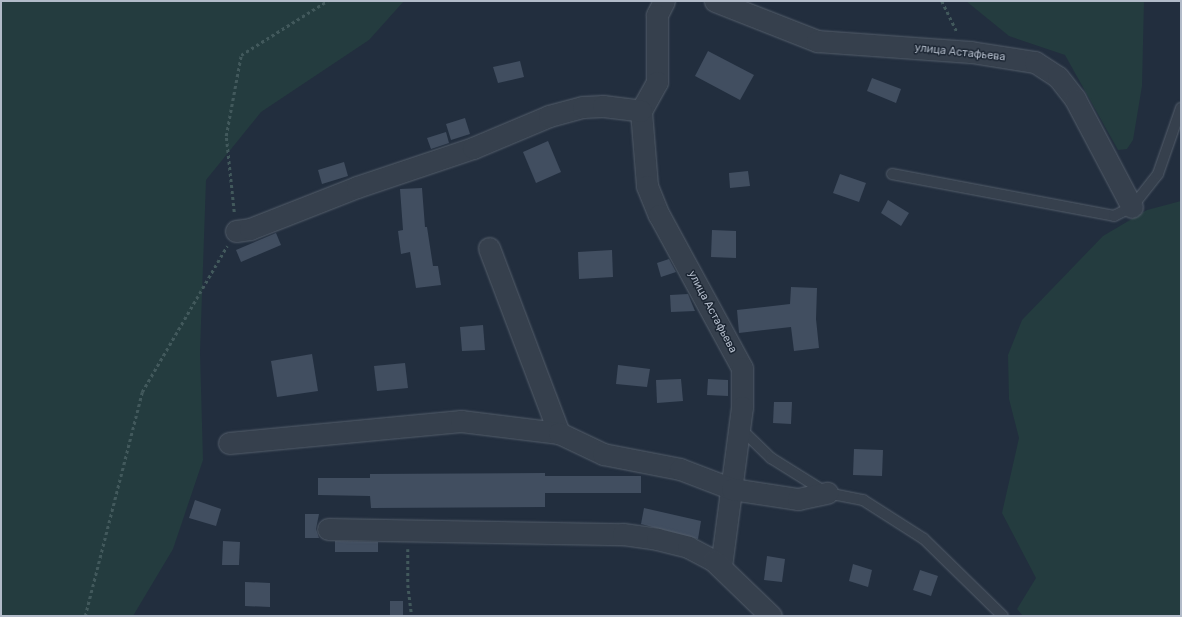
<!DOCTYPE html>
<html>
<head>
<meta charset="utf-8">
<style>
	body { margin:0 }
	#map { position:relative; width:1182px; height:617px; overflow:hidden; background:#222e3e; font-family:Rubik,sans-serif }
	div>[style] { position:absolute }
	.green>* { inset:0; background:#243c3f }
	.building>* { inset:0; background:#414e60 }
	.path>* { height:2.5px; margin-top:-1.25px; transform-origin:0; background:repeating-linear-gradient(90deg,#42595c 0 3px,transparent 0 6px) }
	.roads { filter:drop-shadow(0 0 1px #545e6b) drop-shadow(0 0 1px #545e6b) }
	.lane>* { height:10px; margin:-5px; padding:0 5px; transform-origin:5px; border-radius:5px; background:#36404d }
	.street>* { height:21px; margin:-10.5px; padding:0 10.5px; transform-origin:10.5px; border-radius:10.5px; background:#36404d }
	span { translate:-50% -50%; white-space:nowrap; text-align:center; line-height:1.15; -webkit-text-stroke:3px #1b2532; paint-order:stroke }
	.street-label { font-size:11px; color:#b2bbc9 }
	.frame { position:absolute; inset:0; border:2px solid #b2bbc9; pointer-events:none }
</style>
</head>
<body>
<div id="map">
	<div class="green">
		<div style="clip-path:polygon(1px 1px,404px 1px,369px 40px,261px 112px,206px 180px,200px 352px,203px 460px,173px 549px,133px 616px,1px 616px)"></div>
		<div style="clip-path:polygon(966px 1px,1144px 1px,1142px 86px,1133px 140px,1127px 149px,1118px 150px,1065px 55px,1009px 36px)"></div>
		<div style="clip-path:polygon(1181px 201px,1181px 616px,1023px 616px,1017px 609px,1036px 578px,1002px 513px,1019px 438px,1009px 399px,1008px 355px,1022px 320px,1103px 236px,1147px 210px)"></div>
	</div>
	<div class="building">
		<div style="clip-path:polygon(708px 51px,754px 75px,740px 100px,695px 76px)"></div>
		<div style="clip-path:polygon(520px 61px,524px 77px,498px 83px,493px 67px)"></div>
		<div style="clip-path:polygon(872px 78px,901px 89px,896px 103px,867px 91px)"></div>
		<div style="clip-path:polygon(465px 118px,470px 134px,451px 140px,446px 124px)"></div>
		<div style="clip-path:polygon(446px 132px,449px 143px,431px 149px,427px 138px)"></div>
		<div style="clip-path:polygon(548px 141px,561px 172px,536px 183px,523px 152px)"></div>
		<div style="clip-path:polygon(344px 162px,348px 176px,322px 184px,318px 170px)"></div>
		<div style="clip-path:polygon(748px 171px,750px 186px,730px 188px,729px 173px)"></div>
		<div style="clip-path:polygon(840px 174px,866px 183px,859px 202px,833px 193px)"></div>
		<div style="clip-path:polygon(422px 188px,425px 227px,427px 227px,433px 266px,438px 266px,441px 285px,416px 288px,410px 252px,401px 254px,398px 231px,403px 230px,400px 189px)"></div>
		<div style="clip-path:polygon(888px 200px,909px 213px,901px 226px,881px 213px)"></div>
		<div style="clip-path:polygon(712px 230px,736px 231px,736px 258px,711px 257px)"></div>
		<div style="clip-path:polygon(276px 233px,281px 245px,241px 262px,236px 250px)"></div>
		<div style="clip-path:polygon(612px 250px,613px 277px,579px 279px,578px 252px)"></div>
		<div style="clip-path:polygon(669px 259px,676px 272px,661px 277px,657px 263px)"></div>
		<div style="clip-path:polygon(791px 287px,817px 288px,816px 319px,819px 348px,794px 351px,791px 327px,739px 333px,737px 310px,790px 304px)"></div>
		<div style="clip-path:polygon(688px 294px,695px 311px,671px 312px,670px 295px)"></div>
		<div style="clip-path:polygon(483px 325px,485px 350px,462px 351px,460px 327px)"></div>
		<div style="clip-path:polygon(312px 354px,318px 391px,277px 397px,271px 361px)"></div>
		<div style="clip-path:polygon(405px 363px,408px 388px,377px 391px,374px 366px)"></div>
		<div style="clip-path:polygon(618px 365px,650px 369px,647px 387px,616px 384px)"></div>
		<div style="clip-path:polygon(681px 379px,683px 401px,657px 403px,656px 380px)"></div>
		<div style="clip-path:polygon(708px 379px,728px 380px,728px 396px,707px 395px)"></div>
		<div style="clip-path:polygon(774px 402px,792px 402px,791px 424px,773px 423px)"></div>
		<div style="clip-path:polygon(854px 449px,883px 450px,882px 476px,853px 475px)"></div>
		<div style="clip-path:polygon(545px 473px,545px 476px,641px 476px,641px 493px,545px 493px,545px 507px,371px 508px,370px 496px,318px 495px,318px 478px,370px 478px,370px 474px)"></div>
		<div style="clip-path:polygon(195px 500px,221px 509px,216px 526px,189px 518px)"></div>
		<div style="clip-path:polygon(644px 508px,701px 521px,698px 539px,641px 524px)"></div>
		<div style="clip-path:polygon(305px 514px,319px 514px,316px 529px,319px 538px,305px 538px)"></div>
		<div style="clip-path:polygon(223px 541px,240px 542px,239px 565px,222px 565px)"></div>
		<div style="clip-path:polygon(335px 541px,378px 542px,378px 552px,335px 552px)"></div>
		<div style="clip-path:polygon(767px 556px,785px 559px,782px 582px,764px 580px)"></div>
		<div style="clip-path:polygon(853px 564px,872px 570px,868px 587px,849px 581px)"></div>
		<div style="clip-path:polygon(920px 570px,938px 576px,931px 596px,913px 590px)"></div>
		<div style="clip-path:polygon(245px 582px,270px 583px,270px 607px,245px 606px)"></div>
		<div style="clip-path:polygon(390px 601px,403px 601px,403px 616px,390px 616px)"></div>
	</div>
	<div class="path">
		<div style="left:942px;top:1px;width:34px;rotate:64deg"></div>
		<div style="left:234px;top:212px;width:76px;rotate:-96deg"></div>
		<div style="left:226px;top:136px;width:82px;rotate:-79.5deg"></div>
		<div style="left:241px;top:55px;width:102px;rotate:-32.1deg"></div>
		<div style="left:408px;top:549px;width:36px;rotate:90deg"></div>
		<div style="left:408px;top:585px;width:31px;rotate:83deg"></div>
		<div style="left:85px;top:616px;width:231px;rotate:-75.7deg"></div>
		<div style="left:142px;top:392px;width:169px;rotate:-59.8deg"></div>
	</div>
	<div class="roads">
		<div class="lane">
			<div style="left:892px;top:174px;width:226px;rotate:10.7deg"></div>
			<div style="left:1114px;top:216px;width:20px;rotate:-27deg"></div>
			<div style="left:1132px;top:207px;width:42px;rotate:-51.8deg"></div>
			<div style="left:1158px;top:174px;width:70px;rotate:-70.8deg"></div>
			<div style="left:739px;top:427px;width:45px;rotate:44.1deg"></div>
			<div style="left:771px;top:458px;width:66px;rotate:32deg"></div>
			<div style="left:827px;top:493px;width:37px;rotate:11deg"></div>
			<div style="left:863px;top:500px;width:72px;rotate:32.6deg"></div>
			<div style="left:924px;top:539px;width:110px;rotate:44.3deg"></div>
		</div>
		<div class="street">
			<div style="left:664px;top:1px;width:16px;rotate:117deg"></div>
			<div style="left:657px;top:15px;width:67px;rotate:90deg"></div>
			<div style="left:657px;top:82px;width:33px;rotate:119deg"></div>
			<div style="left:641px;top:111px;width:75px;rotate:85.4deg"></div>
			<div style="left:647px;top:186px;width:31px;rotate:68deg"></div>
			<div style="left:659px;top:215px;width:174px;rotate:61.5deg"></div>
			<div style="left:742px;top:368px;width:39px;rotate:90deg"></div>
			<div style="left:742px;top:407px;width:160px;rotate:97.5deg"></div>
			<div style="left:715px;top:1px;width:110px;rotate:21.4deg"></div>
			<div style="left:817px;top:41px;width:154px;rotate:4.1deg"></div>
			<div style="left:971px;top:52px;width:65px;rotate:8.9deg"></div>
			<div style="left:1035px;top:62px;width:27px;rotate:33deg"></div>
			<div style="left:1058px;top:77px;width:28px;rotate:52deg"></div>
			<div style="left:1075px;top:99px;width:122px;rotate:62.2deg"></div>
			<div style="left:236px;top:231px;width:14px;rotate:-8deg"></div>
			<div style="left:250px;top:229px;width:115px;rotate:-21.4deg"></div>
			<div style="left:357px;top:187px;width:122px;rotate:-18.6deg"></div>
			<div style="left:473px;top:148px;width:82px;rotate:-22.8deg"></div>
			<div style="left:549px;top:116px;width:35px;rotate:-15deg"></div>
			<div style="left:583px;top:107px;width:20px;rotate:-3deg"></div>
			<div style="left:603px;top:106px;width:38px;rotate:7deg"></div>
			<div style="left:489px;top:248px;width:198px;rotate:69.3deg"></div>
			<div style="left:229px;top:443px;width:233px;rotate:-5.4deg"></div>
			<div style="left:461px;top:421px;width:99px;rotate:7deg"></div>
			<div style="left:559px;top:433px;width:49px;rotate:25.5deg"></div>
			<div style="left:603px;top:454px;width:78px;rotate:11deg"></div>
			<div style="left:680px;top:469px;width:56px;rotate:21deg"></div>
			<div style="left:732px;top:489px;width:67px;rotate:8.6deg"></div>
			<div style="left:798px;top:499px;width:30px;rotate:-12deg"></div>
			<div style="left:328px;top:529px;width:295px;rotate:1deg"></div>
			<div style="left:623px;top:534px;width:34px;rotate:8deg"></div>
			<div style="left:657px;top:539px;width:32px;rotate:14deg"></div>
			<div style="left:688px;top:547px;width:30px;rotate:28deg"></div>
			<div style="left:714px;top:561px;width:79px;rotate:44deg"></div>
		</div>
	</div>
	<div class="street-label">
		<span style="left:960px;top:53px;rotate:6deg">улица Астафьева</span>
		<span style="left:712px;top:312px;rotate:62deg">улица Астафьева</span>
	</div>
	<div class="frame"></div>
</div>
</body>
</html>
